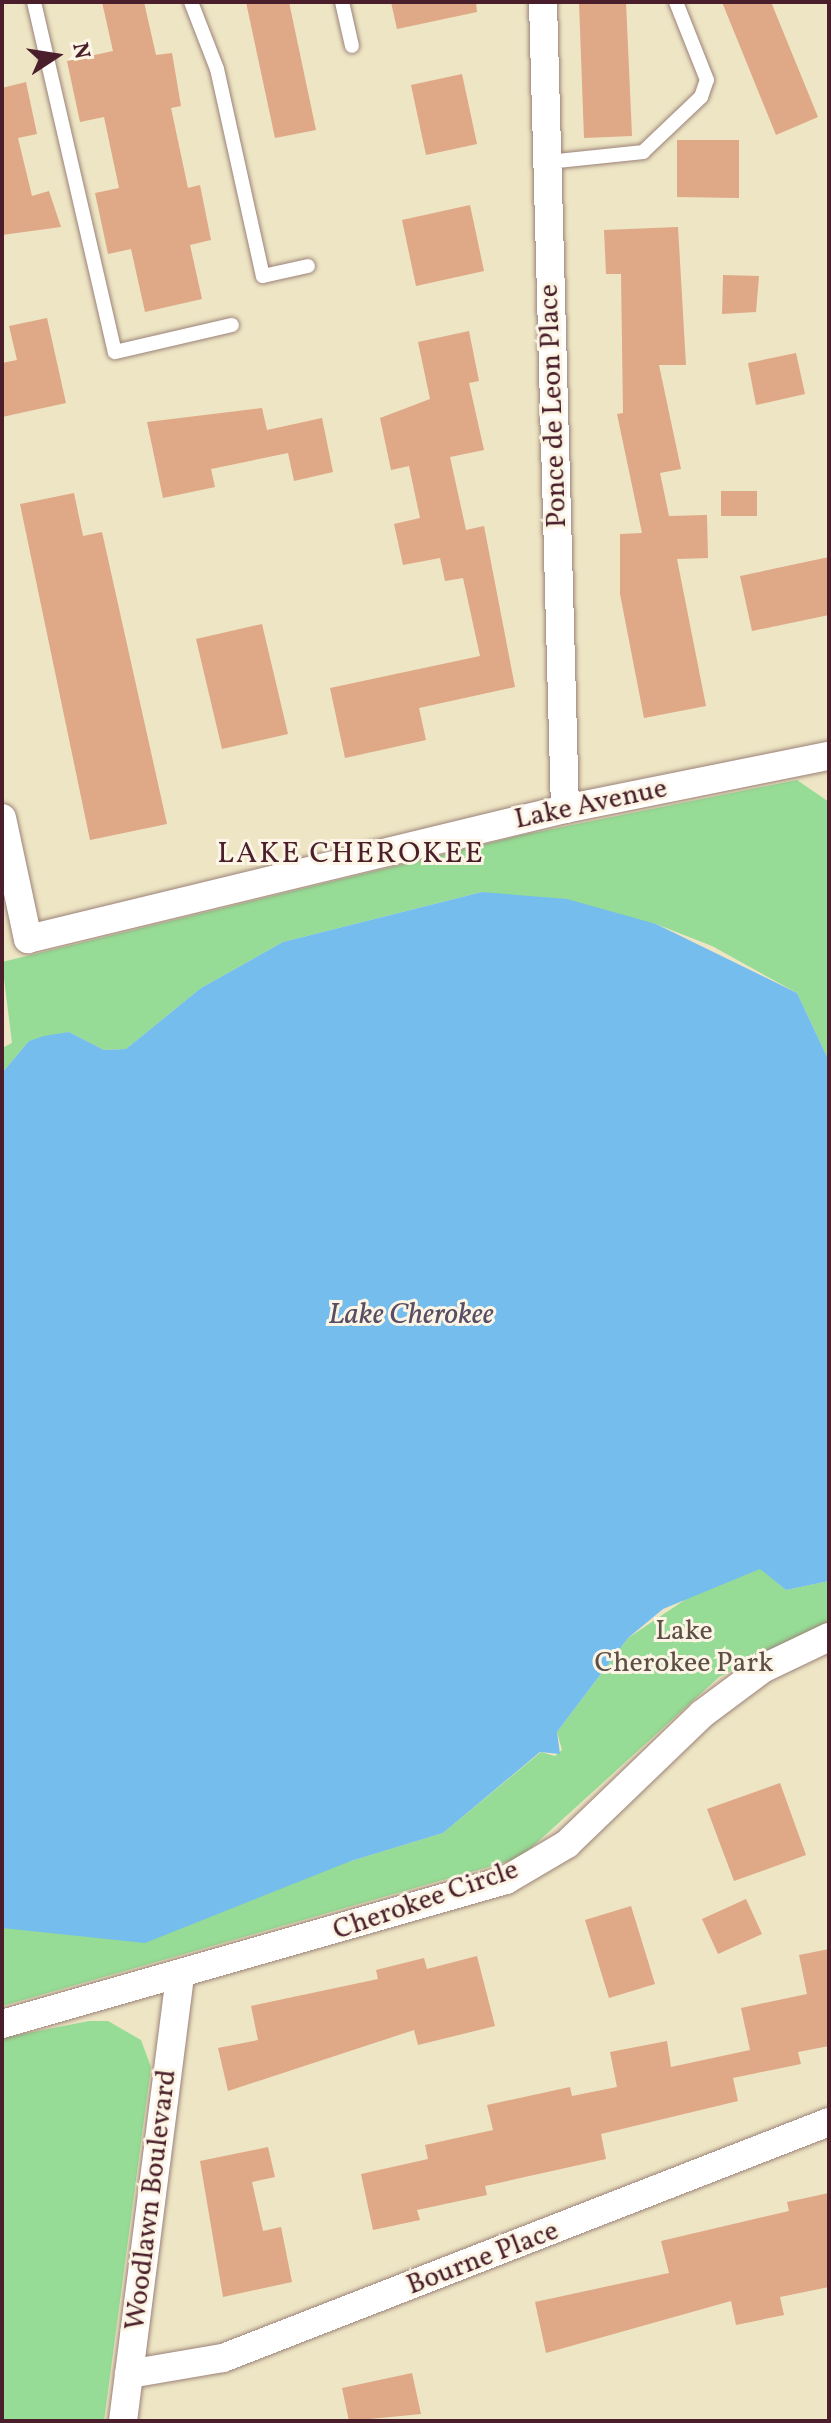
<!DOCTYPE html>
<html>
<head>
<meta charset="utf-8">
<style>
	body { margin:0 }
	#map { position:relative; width:831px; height:2423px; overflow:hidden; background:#ede5c4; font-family:Vollkorn,serif }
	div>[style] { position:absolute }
	.green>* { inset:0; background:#96dc96 }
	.water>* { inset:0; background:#74bded }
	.building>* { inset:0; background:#dfa887 }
	.roads { filter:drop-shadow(0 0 2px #9c8278) drop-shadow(0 0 2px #9c8278) }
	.lane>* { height:14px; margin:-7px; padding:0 7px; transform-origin:7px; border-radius:7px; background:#fff }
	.street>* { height:28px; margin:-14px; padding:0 14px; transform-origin:14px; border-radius:14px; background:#fff }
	span { translate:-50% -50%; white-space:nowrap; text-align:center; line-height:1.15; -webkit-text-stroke:6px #fcf5e5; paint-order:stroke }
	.street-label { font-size:28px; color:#4a1f2b }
	.park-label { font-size:28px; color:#5d4e46 }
	.neighbourhood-label { font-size:30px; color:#4a1f2b; letter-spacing:2px }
	.water-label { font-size:30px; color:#574e65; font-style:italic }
	.frame { position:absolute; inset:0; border:4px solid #4a1f2b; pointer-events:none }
	.north { position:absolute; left:16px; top:16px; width:80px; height:80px; -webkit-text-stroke:6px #fcf5e5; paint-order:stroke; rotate:78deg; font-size:22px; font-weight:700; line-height:32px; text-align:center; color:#4a1f2b }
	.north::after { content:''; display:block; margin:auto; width:28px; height:36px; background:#4a1f2b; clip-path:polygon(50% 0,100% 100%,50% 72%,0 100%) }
</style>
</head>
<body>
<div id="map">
	<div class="green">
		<div style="clip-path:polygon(797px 780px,829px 802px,829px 1061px,797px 993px,712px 946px,656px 924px,482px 892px,283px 942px,201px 988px,126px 1049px,104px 1050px,69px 1032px,29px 1041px,2px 1073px,2px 1048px,12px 1043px,2px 962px,522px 835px)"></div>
		<div style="clip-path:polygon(760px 1568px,786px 1590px,829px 1581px,829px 1622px,719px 1677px,520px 1858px,2px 2006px,2px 1928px,351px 1861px,443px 1833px,541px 1752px,555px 1756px,562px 1750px,557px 1732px,628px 1638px,707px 1585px)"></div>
		<div style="clip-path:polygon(89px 2021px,108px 2021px,141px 2040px,151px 2067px,104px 2421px,2px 2421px,2px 2038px)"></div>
	</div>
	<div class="water">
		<div style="clip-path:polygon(482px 892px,567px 899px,656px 924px,797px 993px,829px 1061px,829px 1581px,786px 1590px,760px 1569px,663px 1609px,628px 1638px,557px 1732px,560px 1754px,540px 1752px,443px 1833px,351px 1861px,145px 1943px,2px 1928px,2px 1073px,29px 1041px,44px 1036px,69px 1032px,104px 1050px,126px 1049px,201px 988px,283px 942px)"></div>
	</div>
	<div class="building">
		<div style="clip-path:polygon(102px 2px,144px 2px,156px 55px,172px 53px,181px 106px,171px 108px,188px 188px,200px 185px,211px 240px,190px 245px,202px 299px,145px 312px,131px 249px,108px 254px,95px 193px,119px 188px,104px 117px,80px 122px,67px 61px,113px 51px)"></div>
		<div style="clip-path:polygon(246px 2px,289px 2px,316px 130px,275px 138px)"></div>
		<div style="clip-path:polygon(391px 2px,476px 2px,477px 12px,397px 29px)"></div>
		<div style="clip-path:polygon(579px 2px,626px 2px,632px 136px,584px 138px)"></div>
		<div style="clip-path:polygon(722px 2px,771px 2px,818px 117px,776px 135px)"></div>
		<div style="clip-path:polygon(462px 74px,477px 144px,426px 155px,411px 85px)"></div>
		<div style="clip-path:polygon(26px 82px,37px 134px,18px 138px,32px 196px,49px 191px,61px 227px,2px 235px,2px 88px)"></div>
		<div style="clip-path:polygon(677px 140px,739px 140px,739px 198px,677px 197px)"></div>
		<div style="clip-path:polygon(470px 205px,484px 271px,416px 286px,402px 220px)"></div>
		<div style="clip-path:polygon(678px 227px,686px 365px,659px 365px,681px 469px,660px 473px,669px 516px,707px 515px,708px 558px,677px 559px,706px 706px,644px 718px,620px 594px,620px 534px,642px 533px,617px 414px,623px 413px,621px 274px,606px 274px,604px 230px)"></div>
		<div style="clip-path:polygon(723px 275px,759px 276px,756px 312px,722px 314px)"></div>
		<div style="clip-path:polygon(47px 318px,66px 403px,2px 417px,2px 363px,17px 360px,9px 326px)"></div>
		<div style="clip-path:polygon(469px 331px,479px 381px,469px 383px,484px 450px,450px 457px,466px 530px,484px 526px,515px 687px,419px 708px,426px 740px,345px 758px,330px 688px,480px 656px,463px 578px,445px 581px,440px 558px,403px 565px,394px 524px,420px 518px,409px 466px,391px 470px,380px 418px,430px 399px,418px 342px)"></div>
		<div style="clip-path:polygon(796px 353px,805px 394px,756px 405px,748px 363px)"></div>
		<div style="clip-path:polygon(262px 408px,267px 430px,322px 418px,333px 472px,294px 481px,288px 453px,211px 469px,215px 487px,163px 498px,147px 422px)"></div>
		<div style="clip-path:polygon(721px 491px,757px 491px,757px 516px,721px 516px)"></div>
		<div style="clip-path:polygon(74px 493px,83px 536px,102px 532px,167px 824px,90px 840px,20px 504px)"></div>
		<div style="clip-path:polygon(829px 557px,829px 615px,752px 631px,740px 576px)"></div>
		<div style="clip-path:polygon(262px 624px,288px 734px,222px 749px,196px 639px)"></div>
		<div style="clip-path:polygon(780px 1783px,806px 1855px,734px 1881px,707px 1809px)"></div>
		<div style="clip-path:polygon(746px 1899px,762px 1934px,718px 1954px,702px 1919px)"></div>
		<div style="clip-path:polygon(631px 1906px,655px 1984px,609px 1998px,585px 1920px)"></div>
		<div style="clip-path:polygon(829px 1949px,829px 2046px,798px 2052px,801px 2064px,733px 2078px,738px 2101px,601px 2134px,606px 2159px,485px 2186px,487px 2195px,417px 2210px,420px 2220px,373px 2230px,361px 2174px,428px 2159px,425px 2145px,493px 2130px,487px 2105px,570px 2087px,572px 2096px,617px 2087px,610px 2052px,667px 2041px,671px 2067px,750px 2050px,741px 2008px,807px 1994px,799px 1955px)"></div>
		<div style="clip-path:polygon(477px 1956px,495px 2026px,418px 2045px,414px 2030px,228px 2091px,218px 2048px,258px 2040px,251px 2006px,378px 1979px,376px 1970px,424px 1958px,427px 1969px)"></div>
		<div style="clip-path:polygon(268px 2147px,275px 2177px,252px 2182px,263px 2231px,281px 2227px,292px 2282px,223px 2297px,200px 2161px)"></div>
		<div style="clip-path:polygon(829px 2193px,829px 2287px,780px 2297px,784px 2315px,736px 2325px,731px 2301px,546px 2353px,535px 2302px,669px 2273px,661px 2241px,789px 2211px,787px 2202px)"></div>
		<div style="clip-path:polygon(412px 2373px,421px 2414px,349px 2421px,342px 2388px)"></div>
	</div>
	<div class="roads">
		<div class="lane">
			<div style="left:34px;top:2px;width:359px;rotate:77deg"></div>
			<div style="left:115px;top:352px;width:120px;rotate:-13deg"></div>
			<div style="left:191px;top:2px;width:72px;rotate:68.8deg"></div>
			<div style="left:217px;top:69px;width:212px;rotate:77.5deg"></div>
			<div style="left:263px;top:276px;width:46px;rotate:-12.5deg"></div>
			<div style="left:342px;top:2px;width:45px;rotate:77.2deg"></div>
			<div style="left:548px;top:162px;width:96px;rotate:-6deg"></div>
			<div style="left:643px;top:152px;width:80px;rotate:-43.5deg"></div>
			<div style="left:701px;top:97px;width:18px;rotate:-71deg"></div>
			<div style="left:707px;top:80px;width:84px;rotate:-111.7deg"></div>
		</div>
		<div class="street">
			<div style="left:543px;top:2px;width:807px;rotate:88.44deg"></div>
			<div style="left:2px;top:818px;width:124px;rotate:77.9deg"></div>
			<div style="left:28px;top:939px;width:553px;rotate:-13.61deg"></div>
			<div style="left:565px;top:809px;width:269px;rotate:-11.4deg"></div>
			<div style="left:2px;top:2024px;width:524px;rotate:-15.95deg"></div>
			<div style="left:506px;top:1880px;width:71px;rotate:-30.5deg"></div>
			<div style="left:567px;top:1844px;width:187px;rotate:-43.9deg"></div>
			<div style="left:702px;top:1714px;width:77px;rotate:-36.6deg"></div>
			<div style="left:764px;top:1668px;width:72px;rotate:-25.5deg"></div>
			<div style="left:129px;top:2374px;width:95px;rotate:-9.7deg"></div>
			<div style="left:223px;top:2358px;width:650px;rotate:-21.28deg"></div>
			<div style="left:123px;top:2421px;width:446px;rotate:-82.7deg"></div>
		</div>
	</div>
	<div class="street-label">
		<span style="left:554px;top:406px;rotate:-92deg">Ponce de Leon Place</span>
		<span style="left:591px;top:805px;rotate:-12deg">Lake Avenue</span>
		<span style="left:426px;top:1901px;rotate:-19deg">Cherokee Circle</span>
		<span style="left:152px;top:2200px;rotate:-83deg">Woodlawn Boulevard</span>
		<span style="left:483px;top:2259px;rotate:-21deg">Bourne Place</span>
	</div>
	<div class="park-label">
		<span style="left:684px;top:1648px">Lake<br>Cherokee Park</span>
	</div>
	<div class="neighbourhood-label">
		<span style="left:351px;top:854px">LAKE CHEROKEE</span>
	</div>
	<div class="water-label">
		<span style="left:411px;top:1315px">Lake Cherokee</span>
	</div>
	<div class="frame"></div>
	<div class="north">N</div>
</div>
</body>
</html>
